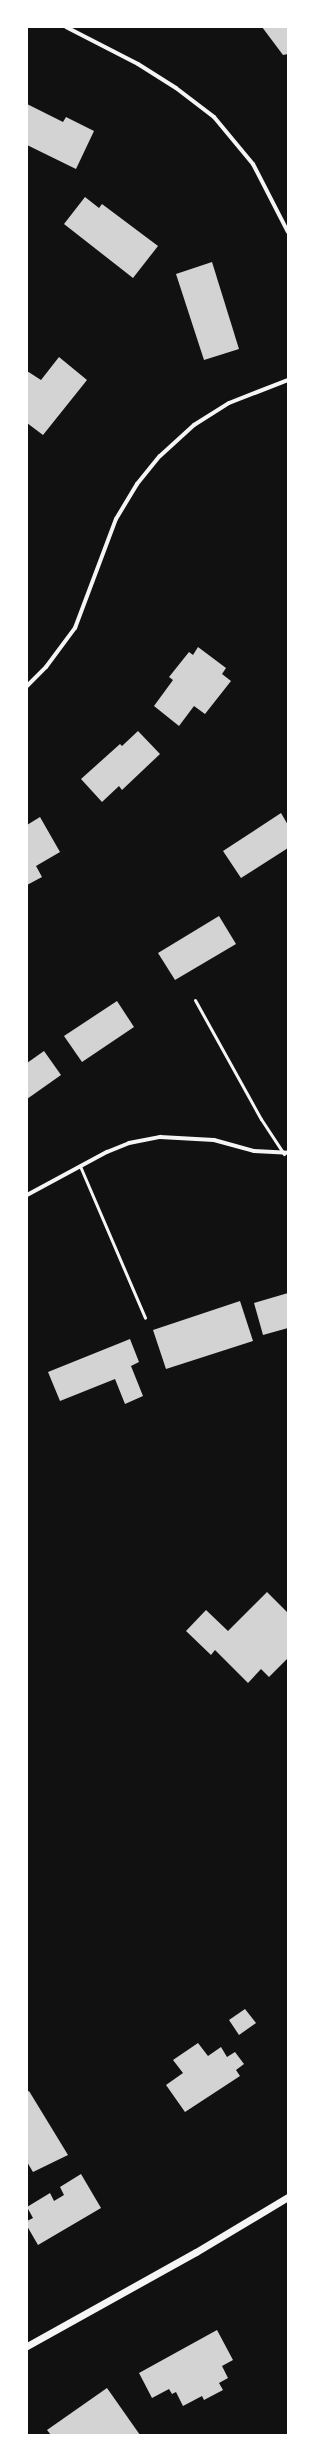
<!DOCTYPE html>
<html>
<head>
<meta charset="utf-8">
<style>
	body { margin:0 }
	#map { position:relative; width:315px; height:2462px; overflow:hidden; background:#111; font-family:Ubuntu,sans-serif }
	div>[style] { position:absolute }
	.building>* { inset:0; background:#d3d3d3 }
	.service>* { height:3px; margin:-1.5px; padding:0 1.5px; transform-origin:1.5px; border-radius:1.5px; background:#f5f5f5 }
	.minor>* { height:4px; margin:-2px; padding:0 2px; transform-origin:2px; border-radius:2px; background:#f5f5f5 }
	.tertiary>* { height:7px; margin:-3.5px; padding:0 3.5px; transform-origin:3.5px; border-radius:3.5px; background:#f5f5f5 }
	span { translate:-50% -50%; white-space:nowrap; text-align:center; line-height:1.15; -webkit-text-stroke:4px #fff; paint-order:stroke }
	.frame { position:absolute; inset:0; border:28px solid #fff; pointer-events:none }
</style>
</head>
<body>
<div id="map">
	<div class="building">
		<div style="clip-path:polygon(262px 27px,288px 27px,288px 54px,283px 55px)"></div>
		<div style="clip-path:polygon(27px 104px,63px 122px,66px 117px,94px 131px,76px 169px,27px 145px)"></div>
		<div style="clip-path:polygon(85px 197px,99px 208px,102px 204px,158px 246px,133px 278px,64px 224px)"></div>
		<div style="clip-path:polygon(212px 262px,239px 349px,204px 360px,176px 274px)"></div>
		<div style="clip-path:polygon(59px 357px,87px 380px,43px 435px,27px 423px,27px 371px,41px 380px)"></div>
		<div style="clip-path:polygon(198px 647px,226px 668px,222px 674px,231px 681px,205px 714px,194px 706px,179px 726px,154px 706px,173px 680px,169px 677px,189px 652px,193px 655px)"></div>
		<div style="clip-path:polygon(138px 731px,160px 754px,122px 790px,119px 786px,102px 802px,81px 779px,120px 744px,122px 746px)"></div>
		<div style="clip-path:polygon(281px 813px,288px 825px,288px 848px,241px 878px,223px 851px)"></div>
		<div style="clip-path:polygon(40px 817px,60px 852px,36px 866px,42px 877px,27px 885px,27px 825px)"></div>
		<div style="clip-path:polygon(219px 916px,236px 944px,175px 980px,158px 953px)"></div>
		<div style="clip-path:polygon(117px 1001px,134px 1027px,82px 1062px,64px 1036px)"></div>
		<div style="clip-path:polygon(44px 1051px,61px 1075px,27px 1099px,27px 1063px)"></div>
		<div style="clip-path:polygon(288px 1293px,288px 1328px,263px 1335px,254px 1303px)"></div>
		<div style="clip-path:polygon(240px 1301px,253px 1341px,166px 1369px,153px 1330px)"></div>
		<div style="clip-path:polygon(130px 1339px,139px 1362px,131px 1366px,143px 1396px,125px 1404px,115px 1379px,60px 1401px,48px 1372px)"></div>
		<div style="clip-path:polygon(267px 1592px,288px 1613px,288px 1658px,269px 1677px,261px 1669px,248px 1683px,215px 1650px,211px 1655px,186px 1631px,206px 1610px,228px 1631px)"></div>
		<div style="clip-path:polygon(245px 2009px,256px 2023px,239px 2035px,229px 2020px)"></div>
		<div style="clip-path:polygon(198px 2043px,208px 2056px,221px 2047px,227px 2057px,235px 2052px,244px 2064px,236px 2070px,240px 2076px,185px 2112px,166px 2085px,183px 2073px,173px 2060px)"></div>
		<div style="clip-path:polygon(29px 2091px,68px 2155px,33px 2172px,27px 2162px,27px 2092px)"></div>
		<div style="clip-path:polygon(81px 2174px,101px 2208px,38px 2245px,27px 2226px,27px 2221px,33px 2218px,27px 2207px,50px 2193px,54px 2201px,64px 2195px,60px 2187px)"></div>
		<div style="clip-path:polygon(217px 2330px,233px 2360px,222px 2366px,228px 2378px,219px 2383px,223px 2390px,204px 2400px,202px 2396px,183px 2406px,176px 2392px,172px 2394px,169px 2389px,152px 2398px,139px 2373px)"></div>
		<div style="clip-path:polygon(107px 2388px,140px 2435px,51px 2435px,47px 2430px)"></div>
	</div>
	<div class="service">
		<div style="left:195px;top:1000px;width:136px;rotate:61deg"></div>
		<div style="left:261px;top:1119px;width:42px;rotate:56.7deg"></div>
		<div style="left:80px;top:1166px;width:165px;rotate:66.8deg"></div>
	</div>
	<div class="minor">
		<div style="left:66px;top:27px;width:81px;rotate:27.2deg"></div>
		<div style="left:138px;top:64px;width:45px;rotate:32.3deg"></div>
		<div style="left:176px;top:88px;width:48px;rotate:37.3deg"></div>
		<div style="left:214px;top:117px;width:61px;rotate:50.3deg"></div>
		<div style="left:253px;top:164px;width:76px;rotate:62.8deg"></div>
		<div style="left:27px;top:686px;width:27px;rotate:-45deg"></div>
		<div style="left:46px;top:667px;width:49px;rotate:-53.4deg"></div>
		<div style="left:75px;top:628px;width:116px;rotate:-69.4deg"></div>
		<div style="left:116px;top:519px;width:41px;rotate:-59deg"></div>
		<div style="left:137px;top:484px;width:36px;rotate:-51deg"></div>
		<div style="left:160px;top:456px;width:46px;rotate:-42.4deg"></div>
		<div style="left:194px;top:425px;width:41px;rotate:-32.2deg"></div>
		<div style="left:229px;top:403px;width:63px;rotate:-21.3deg"></div>
		<div style="left:27px;top:1195px;width:91px;rotate:-28.3deg"></div>
		<div style="left:107px;top:1152px;width:24px;rotate:-22deg"></div>
		<div style="left:129px;top:1143px;width:32px;rotate:-11deg"></div>
		<div style="left:160px;top:1137px;width:54px;rotate:3.2deg"></div>
		<div style="left:214px;top:1140px;width:41px;rotate:15.4deg"></div>
		<div style="left:254px;top:1151px;width:34px;rotate:3deg"></div>
	</div>
	<div class="tertiary">
		<div style="left:27px;top:2346px;width:193px;rotate:-29.1deg"></div>
		<div style="left:196px;top:2252px;width:107px;rotate:-30.9deg"></div>
	</div>
	<div class="frame"></div>
</div>
</body>
</html>
